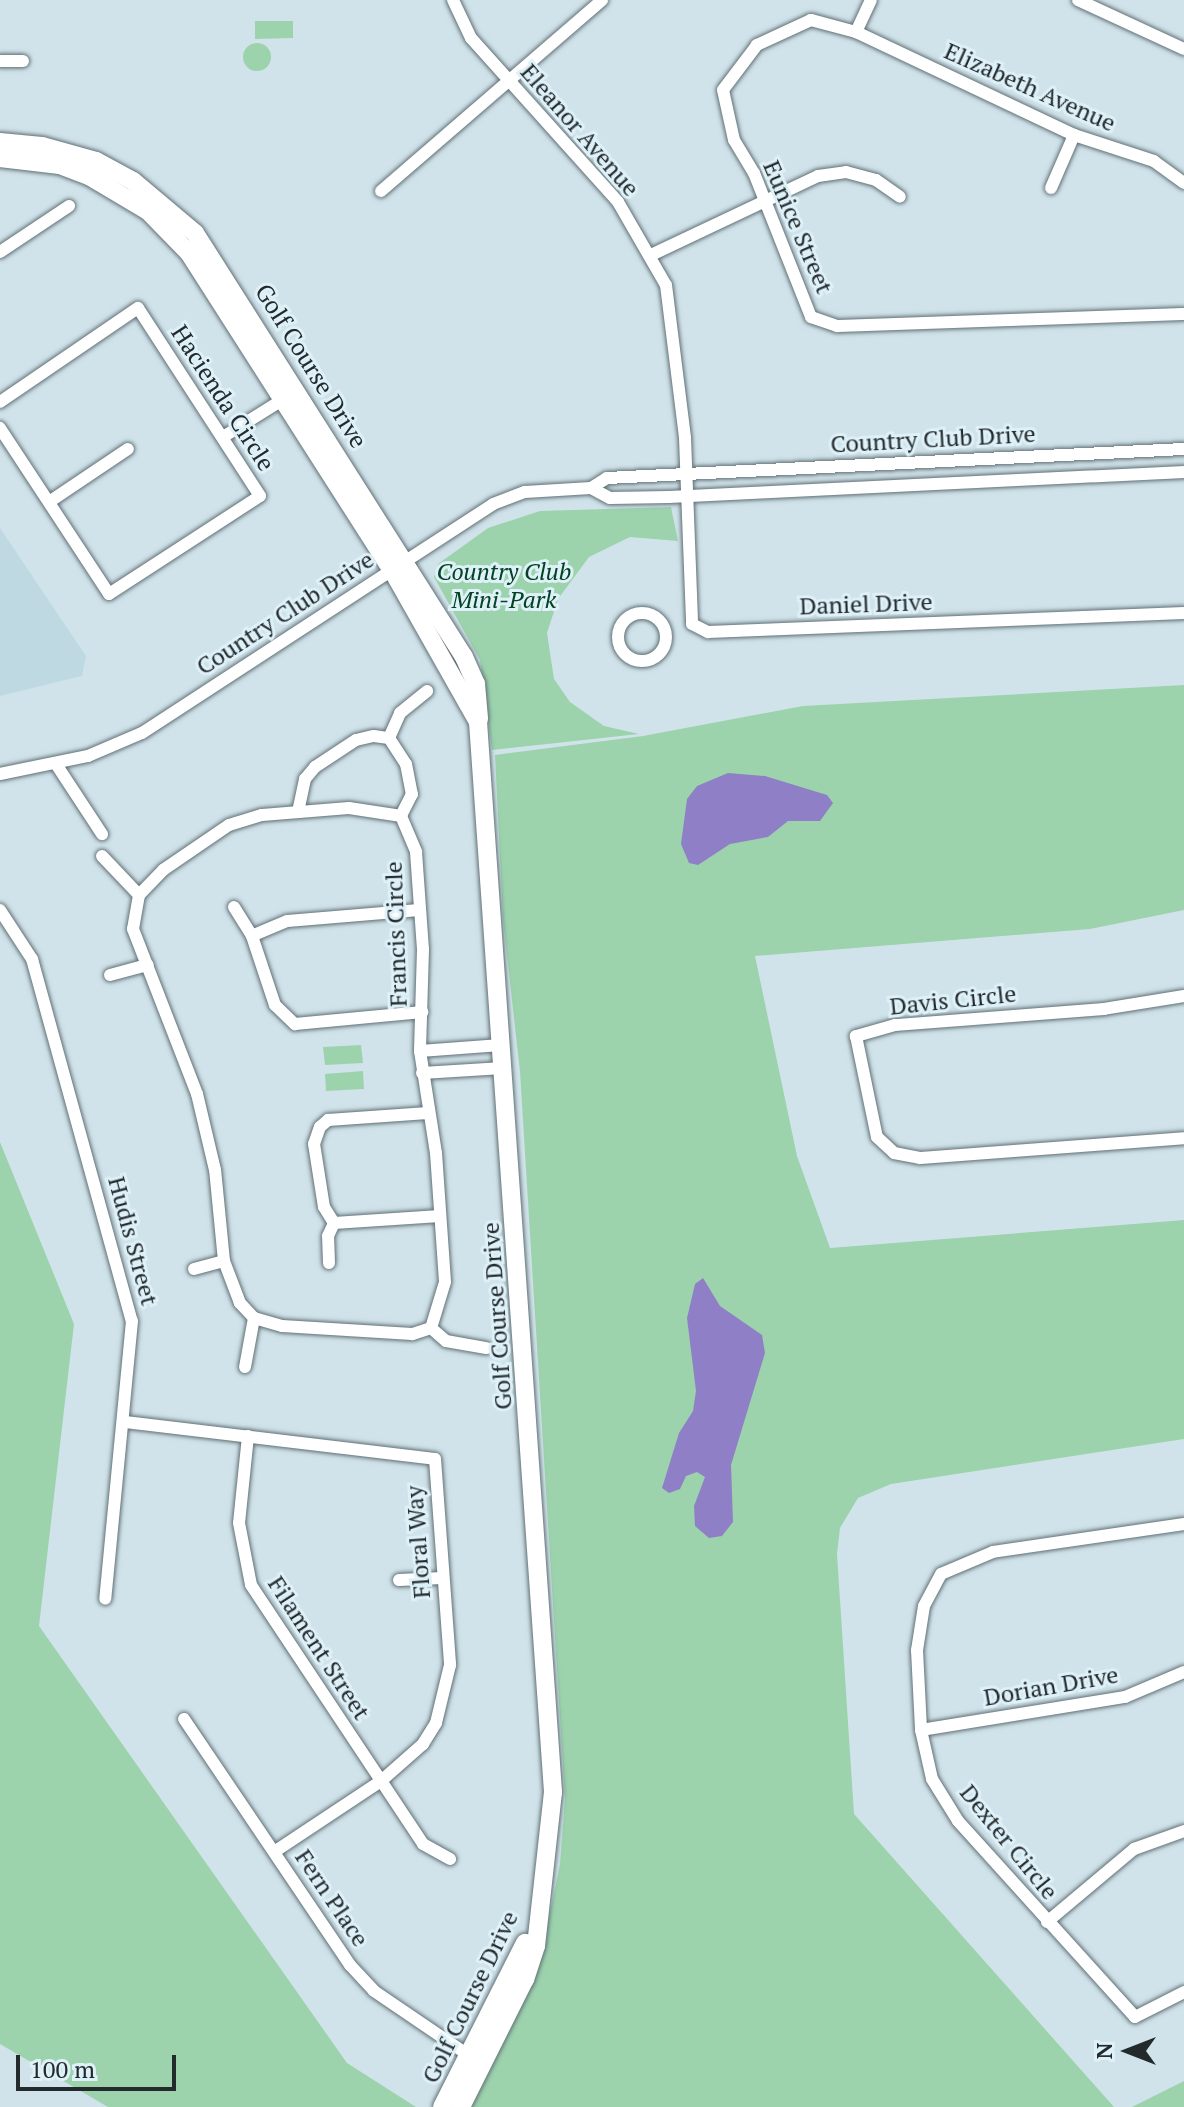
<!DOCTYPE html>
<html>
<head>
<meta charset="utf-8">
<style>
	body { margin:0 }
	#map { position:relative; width:1184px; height:2107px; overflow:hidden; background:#d1e3ea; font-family:"PT Serif",serif }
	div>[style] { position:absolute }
	.built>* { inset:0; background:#bfd9e3 }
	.green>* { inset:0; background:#9cd3ad }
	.round { border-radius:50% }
	.water>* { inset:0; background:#8f7fc6 }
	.roads { filter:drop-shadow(0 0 2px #607076) drop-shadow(0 0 2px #607076) }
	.street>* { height:12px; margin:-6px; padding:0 6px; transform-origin:6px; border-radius:6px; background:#fff }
	.street>.ring { margin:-6px; padding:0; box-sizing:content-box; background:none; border:12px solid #fff; border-radius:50% }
	.secondary>* { height:18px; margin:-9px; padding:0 9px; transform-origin:9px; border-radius:9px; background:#fff }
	span { translate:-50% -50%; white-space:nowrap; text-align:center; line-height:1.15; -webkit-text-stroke:6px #def0f8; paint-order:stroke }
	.street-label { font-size:24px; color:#232a2c }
	.park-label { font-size:24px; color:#034222; font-style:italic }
	.north { position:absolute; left:1088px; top:2011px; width:80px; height:80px; -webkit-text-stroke:6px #def0f8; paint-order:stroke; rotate:270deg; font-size:22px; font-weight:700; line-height:32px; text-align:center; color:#232a2c }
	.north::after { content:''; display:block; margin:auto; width:28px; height:36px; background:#232a2c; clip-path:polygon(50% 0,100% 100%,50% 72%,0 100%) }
	.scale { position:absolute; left:16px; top:2055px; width:160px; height:36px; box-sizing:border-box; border:4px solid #232a2c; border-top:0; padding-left:10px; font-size:24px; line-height:28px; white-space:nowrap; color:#232a2c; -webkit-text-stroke:6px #def0f8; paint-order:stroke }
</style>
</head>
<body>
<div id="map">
	<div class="built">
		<div style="clip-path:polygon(0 528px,86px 656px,82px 676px,0 696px)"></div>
	</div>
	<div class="green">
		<div style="clip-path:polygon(255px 21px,293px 21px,293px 38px,255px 39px)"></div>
		<div class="round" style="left:243px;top:43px;width:28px;height:28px"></div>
		<div style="clip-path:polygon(671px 507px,678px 541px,630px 537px,589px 557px,558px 599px,547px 633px,554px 679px,570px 702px,604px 726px,639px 734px,492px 750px,480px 660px,434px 577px,438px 564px,488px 528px,540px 511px)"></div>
		<div style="clip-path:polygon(1184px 685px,1184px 910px,1090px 929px,755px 956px,797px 1156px,830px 1248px,1184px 1220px,1184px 1439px,891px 1484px,858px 1498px,840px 1528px,837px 1554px,854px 1814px,1114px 2107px,470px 2107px,544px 1942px,560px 1864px,565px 1798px,520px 1072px,503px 919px,495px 755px,643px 736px,803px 706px)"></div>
		<div style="clip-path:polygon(361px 1045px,363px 1063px,325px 1065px,323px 1047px)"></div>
		<div style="clip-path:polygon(363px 1071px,364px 1089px,326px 1091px,325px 1074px)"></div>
		<div style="clip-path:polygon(0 1142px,74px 1324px,39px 1626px,347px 2063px,416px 2107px,108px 2107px,0 2044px)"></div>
		<div style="clip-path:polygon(1184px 2081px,1184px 2107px,1132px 2107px)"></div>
	</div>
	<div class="water">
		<div style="clip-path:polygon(728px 773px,765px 776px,827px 795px,833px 803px,820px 821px,788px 821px,768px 837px,730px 844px,698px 865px,689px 863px,681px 844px,687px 799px,697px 786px)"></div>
		<div style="clip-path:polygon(703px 1278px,720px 1306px,762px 1335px,765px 1353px,731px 1465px,733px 1522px,722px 1536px,709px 1538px,695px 1526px,694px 1506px,705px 1477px,697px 1472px,686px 1476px,680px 1489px,669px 1493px,662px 1488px,679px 1433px,693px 1411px,696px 1391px,687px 1318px,695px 1284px)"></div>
	</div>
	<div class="roads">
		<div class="street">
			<div style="left:453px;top:0;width:42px;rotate:64.7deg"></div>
			<div style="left:471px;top:38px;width:220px;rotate:48.1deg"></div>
			<div style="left:618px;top:202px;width:96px;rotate:60deg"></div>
			<div style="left:666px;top:285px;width:154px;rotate:82.9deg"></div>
			<div style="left:685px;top:438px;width:186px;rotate:87.8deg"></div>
			<div style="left:1078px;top:0;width:117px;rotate:24.8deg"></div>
			<div style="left:856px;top:32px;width:35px;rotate:-65deg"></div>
			<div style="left:0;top:61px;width:23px"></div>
			<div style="left:1184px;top:183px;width:37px;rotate:-144deg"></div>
			<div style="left:1154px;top:161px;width:84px;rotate:-162deg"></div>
			<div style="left:1074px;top:135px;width:241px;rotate:-154.7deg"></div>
			<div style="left:856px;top:32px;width:47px;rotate:-165.1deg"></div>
			<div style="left:811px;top:20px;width:60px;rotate:155.2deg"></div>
			<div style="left:757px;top:45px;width:56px;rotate:127.1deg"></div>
			<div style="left:723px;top:90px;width:51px;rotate:77.6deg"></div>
			<div style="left:734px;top:140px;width:39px;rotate:59deg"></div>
			<div style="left:754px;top:173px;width:155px;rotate:68.4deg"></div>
			<div style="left:811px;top:317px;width:28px;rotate:19deg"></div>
			<div style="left:837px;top:326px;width:347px;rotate:-2deg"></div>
			<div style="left:1051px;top:188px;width:58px;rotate:-66.5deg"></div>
			<div style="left:381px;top:191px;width:292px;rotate:-40.8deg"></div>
			<div style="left:0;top:252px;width:83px;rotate:-33.7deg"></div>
			<div style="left:651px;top:255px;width:185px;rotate:-25.3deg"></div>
			<div style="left:818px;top:176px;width:28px;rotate:-8deg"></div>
			<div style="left:846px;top:172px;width:31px;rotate:15deg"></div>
			<div style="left:876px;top:180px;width:29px;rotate:35deg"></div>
			<div style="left:0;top:402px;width:167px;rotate:-34.3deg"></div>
			<div style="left:138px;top:308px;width:224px;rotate:57deg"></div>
			<div style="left:260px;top:496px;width:180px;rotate:147deg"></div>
			<div style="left:109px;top:594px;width:199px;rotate:-123.3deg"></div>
			<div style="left:223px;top:437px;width:70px;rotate:-32.1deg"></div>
			<div style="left:591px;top:488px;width:21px;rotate:28deg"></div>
			<div style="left:610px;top:498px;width:59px;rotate:-1deg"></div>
			<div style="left:669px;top:497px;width:516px;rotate:-2.78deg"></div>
			<div style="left:49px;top:502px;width:95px;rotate:-33.9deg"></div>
			<div class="ring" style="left:618px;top:613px;width:36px;height:36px"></div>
			<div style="left:692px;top:624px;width:18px;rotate:27deg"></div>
			<div style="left:708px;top:632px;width:476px;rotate:-2.3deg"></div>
			<div style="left:389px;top:738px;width:27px;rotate:-66deg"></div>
			<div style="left:400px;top:713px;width:35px;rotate:-39deg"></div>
			<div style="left:56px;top:764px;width:84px;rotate:56.7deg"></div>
			<div style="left:0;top:774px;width:90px;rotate:-11.6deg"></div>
			<div style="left:88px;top:756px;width:59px;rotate:-23.1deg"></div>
			<div style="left:142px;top:733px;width:419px;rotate:-33.1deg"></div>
			<div style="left:493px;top:504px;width:34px;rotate:-21deg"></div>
			<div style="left:525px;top:492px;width:66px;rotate:-3.5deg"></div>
			<div style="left:591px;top:488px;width:19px;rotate:-32deg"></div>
			<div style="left:607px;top:478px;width:578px;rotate:-2.88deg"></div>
			<div style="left:349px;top:808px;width:53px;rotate:8.7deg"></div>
			<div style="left:401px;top:816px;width:39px;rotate:67deg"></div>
			<div style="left:416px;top:852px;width:97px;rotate:85.9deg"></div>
			<div style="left:423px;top:949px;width:102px;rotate:91.7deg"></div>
			<div style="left:420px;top:1051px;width:103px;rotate:81.1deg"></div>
			<div style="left:436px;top:1153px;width:129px;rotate:86deg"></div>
			<div style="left:445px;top:1282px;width:48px;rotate:106.9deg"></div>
			<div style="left:431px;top:1328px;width:20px;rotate:162deg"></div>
			<div style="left:412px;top:1334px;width:130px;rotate:-176.5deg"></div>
			<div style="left:282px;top:1326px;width:29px;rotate:-164deg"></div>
			<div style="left:254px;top:1318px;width:21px;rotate:-133deg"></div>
			<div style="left:240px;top:1303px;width:45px;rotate:-110.9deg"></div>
			<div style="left:224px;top:1261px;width:91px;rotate:-95.6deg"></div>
			<div style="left:215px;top:1170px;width:78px;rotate:-103.3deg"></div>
			<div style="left:197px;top:1094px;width:177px;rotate:-111.2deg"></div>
			<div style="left:133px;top:929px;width:35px;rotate:-80deg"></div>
			<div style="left:139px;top:895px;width:35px;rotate:-46deg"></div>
			<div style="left:163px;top:870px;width:80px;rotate:-34.3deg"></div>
			<div style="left:229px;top:825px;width:34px;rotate:-17deg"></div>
			<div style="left:262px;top:815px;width:87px;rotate:-4.6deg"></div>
			<div style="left:298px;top:812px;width:34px;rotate:-78deg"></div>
			<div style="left:305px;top:779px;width:16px;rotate:-50deg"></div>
			<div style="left:315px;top:767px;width:49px;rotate:-33.4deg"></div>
			<div style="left:356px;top:740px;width:18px;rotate:-13deg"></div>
			<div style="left:374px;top:736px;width:15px;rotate:8deg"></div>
			<div style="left:389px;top:738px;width:31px;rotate:57deg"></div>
			<div style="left:406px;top:764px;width:31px;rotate:79deg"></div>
			<div style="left:412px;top:794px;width:25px;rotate:117deg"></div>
			<div style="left:102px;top:856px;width:54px;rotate:46.5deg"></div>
			<div style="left:234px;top:907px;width:34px;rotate:58deg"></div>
			<div style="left:0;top:910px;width:59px;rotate:56.9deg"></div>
			<div style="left:32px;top:959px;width:376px;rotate:74.6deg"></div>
			<div style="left:132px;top:1321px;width:279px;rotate:95.5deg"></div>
			<div style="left:419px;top:910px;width:132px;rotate:175.2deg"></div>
			<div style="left:287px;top:921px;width:38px;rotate:157deg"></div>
			<div style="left:252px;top:936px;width:73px;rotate:71.6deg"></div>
			<div style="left:275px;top:1005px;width:28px;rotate:44deg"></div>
			<div style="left:295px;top:1024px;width:128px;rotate:-5.4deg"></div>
			<div style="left:110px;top:975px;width:39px;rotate:-15deg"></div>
			<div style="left:1184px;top:996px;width:81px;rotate:170.8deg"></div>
			<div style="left:1104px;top:1009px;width:210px;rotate:175.6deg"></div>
			<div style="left:895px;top:1025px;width:41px;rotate:164.2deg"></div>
			<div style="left:856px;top:1036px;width:103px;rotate:78.3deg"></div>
			<div style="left:877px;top:1137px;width:23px;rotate:43deg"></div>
			<div style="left:894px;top:1153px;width:26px;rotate:11deg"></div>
			<div style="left:920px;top:1158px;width:265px;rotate:-4.3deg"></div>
			<div style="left:420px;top:1051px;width:81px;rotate:-4.2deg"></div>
			<div style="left:422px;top:1073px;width:81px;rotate:-3.5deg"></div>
			<div style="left:334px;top:1223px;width:19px;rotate:-122deg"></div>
			<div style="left:324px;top:1207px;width:64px;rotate:-99deg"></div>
			<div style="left:314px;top:1144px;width:18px;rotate:-71deg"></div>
			<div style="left:320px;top:1127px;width:11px;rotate:-41deg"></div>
			<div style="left:328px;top:1120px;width:100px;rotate:-4deg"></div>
			<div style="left:334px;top:1223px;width:106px;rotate:-3.8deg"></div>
			<div style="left:329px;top:1263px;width:27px;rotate:-92deg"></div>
			<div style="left:328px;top:1236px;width:14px;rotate:-65deg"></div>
			<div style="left:194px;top:1269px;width:31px;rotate:-15deg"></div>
			<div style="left:431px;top:1328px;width:20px;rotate:41deg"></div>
			<div style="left:446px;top:1341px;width:41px;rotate:9.9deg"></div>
			<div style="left:245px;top:1367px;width:50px;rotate:-79.6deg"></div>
			<div style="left:125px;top:1422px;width:312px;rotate:6.8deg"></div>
			<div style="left:435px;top:1459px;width:207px;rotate:85.8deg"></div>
			<div style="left:450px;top:1665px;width:60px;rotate:103.6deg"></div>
			<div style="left:436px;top:1723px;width:25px;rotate:122deg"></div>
			<div style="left:423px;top:1744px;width:56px;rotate:138.6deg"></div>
			<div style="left:381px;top:1781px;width:128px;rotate:146.4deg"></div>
			<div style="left:248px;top:1436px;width:87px;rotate:95.9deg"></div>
			<div style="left:239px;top:1523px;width:63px;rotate:79deg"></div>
			<div style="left:251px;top:1585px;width:311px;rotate:56.4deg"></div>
			<div style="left:423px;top:1844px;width:31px;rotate:29deg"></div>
			<div style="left:1184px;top:1524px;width:193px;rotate:171.7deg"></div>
			<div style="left:993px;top:1552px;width:56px;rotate:157.1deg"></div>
			<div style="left:941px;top:1574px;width:36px;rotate:118deg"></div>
			<div style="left:924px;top:1606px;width:45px;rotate:99deg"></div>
			<div style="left:917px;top:1650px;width:80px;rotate:87.1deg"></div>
			<div style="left:921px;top:1730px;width:50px;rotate:77.3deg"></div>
			<div style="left:932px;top:1779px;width:49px;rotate:58.2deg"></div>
			<div style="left:958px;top:1821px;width:264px;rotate:47.9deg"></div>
			<div style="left:1135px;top:2017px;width:55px;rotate:-27deg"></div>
			<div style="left:399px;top:1580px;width:43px;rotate:-2.7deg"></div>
			<div style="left:184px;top:1719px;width:297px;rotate:56deg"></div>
			<div style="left:350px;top:1965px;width:35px;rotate:47deg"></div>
			<div style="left:374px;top:1991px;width:121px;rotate:34.2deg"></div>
			<div style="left:921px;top:1730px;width:207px;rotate:-9.2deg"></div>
			<div style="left:1125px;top:1697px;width:64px;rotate:-23deg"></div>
			<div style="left:1047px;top:1922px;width:114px;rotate:-40deg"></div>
			<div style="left:1134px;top:1849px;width:53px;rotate:-19.8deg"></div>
		</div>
		<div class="secondary">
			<div style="left:0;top:142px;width:42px;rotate:5.4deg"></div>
			<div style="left:42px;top:146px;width:56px;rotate:15.5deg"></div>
			<div style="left:96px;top:161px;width:42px;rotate:28.4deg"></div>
			<div style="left:133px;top:181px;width:81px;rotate:40deg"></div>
			<div style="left:195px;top:233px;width:502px;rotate:57.61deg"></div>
			<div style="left:464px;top:657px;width:30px;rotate:66deg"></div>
			<div style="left:476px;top:684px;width:35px;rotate:85deg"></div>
			<div style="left:0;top:158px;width:60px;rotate:6.7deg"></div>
			<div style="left:60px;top:165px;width:31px;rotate:21deg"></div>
			<div style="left:89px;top:176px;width:69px;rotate:30.7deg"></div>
			<div style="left:148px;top:211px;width:59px;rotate:45.7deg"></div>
			<div style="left:189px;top:253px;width:376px;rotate:57.4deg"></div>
			<div style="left:392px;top:570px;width:175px;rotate:60.5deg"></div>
			<div style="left:478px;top:722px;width:1073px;rotate:85.99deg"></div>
			<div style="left:553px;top:1792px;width:155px;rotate:96.3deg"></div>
			<div style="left:536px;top:1946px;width:35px;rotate:108deg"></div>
			<div style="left:525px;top:1979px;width:143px;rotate:116.6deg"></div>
			<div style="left:442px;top:2107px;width:184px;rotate:-63.2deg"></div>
		</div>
	</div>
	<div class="street-label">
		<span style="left:1030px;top:87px;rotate:24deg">Elizabeth Avenue</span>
		<span style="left:580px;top:130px;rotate:49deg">Eleanor Avenue</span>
		<span style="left:798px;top:227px;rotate:67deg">Eunice Street</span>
		<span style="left:311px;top:366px;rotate:58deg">Golf Course Drive</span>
		<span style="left:223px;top:398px;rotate:57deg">Hacienda Circle</span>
		<span style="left:933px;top:439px;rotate:-3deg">Country Club Drive</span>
		<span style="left:866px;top:604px;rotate:-2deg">Daniel Drive</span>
		<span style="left:285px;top:613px;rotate:-33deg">Country Club Drive</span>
		<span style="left:396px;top:934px;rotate:-92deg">Francis Circle</span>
		<span style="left:953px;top:1000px;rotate:-6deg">Davis Circle</span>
		<span style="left:133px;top:1241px;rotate:75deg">Hudis Street</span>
		<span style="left:497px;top:1316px;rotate:-94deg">Golf Course Drive</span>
		<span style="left:418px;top:1542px;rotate:-94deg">Floral Way</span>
		<span style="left:319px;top:1648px;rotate:57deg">Filament Street</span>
		<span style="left:1051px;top:1686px;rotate:-10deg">Dorian Drive</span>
		<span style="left:1009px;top:1842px;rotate:51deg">Dexter Circle</span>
		<span style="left:332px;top:1898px;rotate:56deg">Fern Place</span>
		<span style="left:470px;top:1997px;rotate:-64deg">Golf Course Drive</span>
	</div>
	<div class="park-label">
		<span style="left:504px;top:586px">Country Club<br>Mini-Park</span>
	</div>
	<div class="north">N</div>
	<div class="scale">100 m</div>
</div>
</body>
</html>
